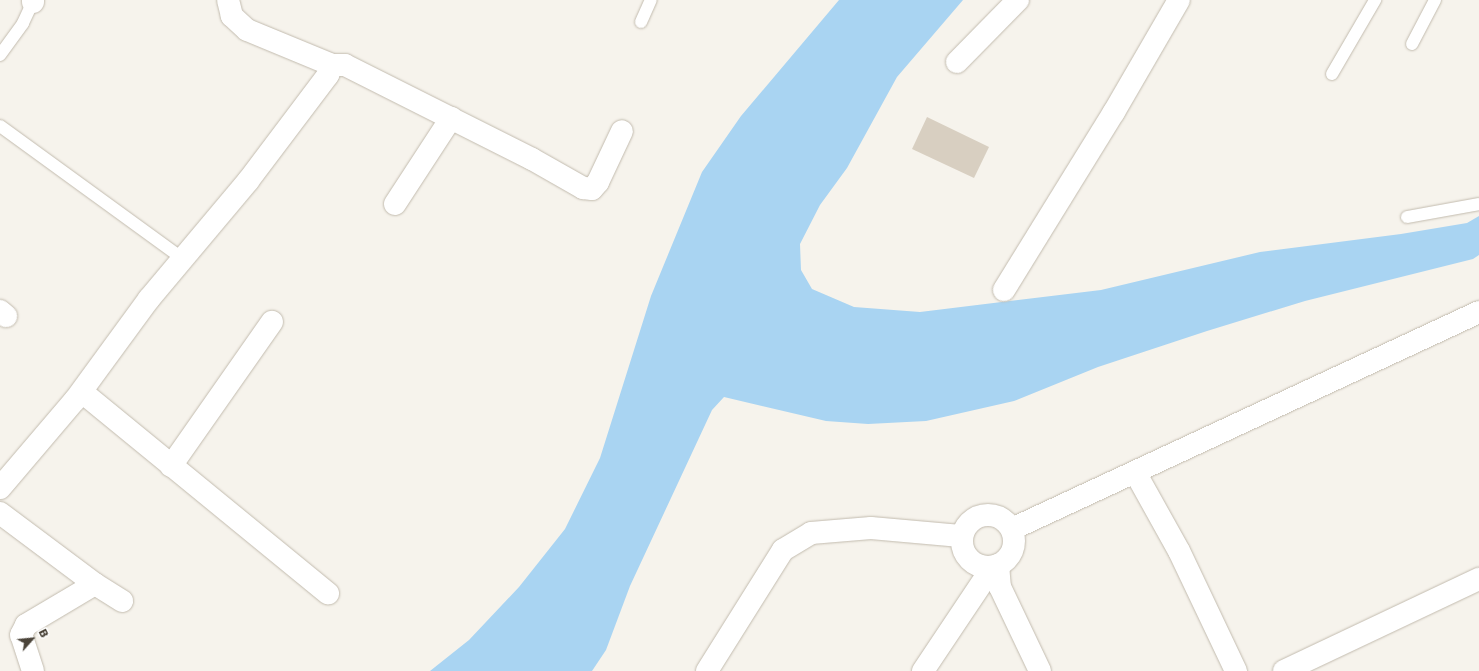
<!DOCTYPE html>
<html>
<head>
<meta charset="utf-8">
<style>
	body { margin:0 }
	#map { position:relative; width:1479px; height:671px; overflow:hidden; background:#f6f3ec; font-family:Rubik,sans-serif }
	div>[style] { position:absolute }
	.water>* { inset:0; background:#a9d4f2 }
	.building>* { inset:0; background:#d8cfc1 }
	.roads { filter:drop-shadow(0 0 1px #c2bbae) drop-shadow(0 0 1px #c2bbae) }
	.service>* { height:12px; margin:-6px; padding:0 6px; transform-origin:6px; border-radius:6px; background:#fff }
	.minor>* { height:22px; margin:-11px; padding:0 11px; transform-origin:11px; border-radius:11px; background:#fff }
	.minor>.ring { margin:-11px; padding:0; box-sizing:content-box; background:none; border:22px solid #fff; border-radius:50% }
	span { translate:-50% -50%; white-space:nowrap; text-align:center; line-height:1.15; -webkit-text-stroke:3px #fff; paint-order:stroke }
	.north { position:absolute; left:12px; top:619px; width:40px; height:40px; -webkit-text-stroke:3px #fff; paint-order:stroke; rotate:63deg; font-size:11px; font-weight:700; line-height:16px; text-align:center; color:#4b4439 }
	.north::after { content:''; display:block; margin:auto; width:14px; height:18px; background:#4b4439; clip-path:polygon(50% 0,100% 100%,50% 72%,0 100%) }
</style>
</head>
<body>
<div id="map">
	<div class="water">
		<div style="clip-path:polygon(839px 0,963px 0,897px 77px,847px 168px,820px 205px,800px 244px,801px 270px,812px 289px,854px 307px,920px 312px,1101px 290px,1260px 252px,1401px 234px,1467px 223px,1479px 216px,1479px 255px,1473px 259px,1305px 301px,1207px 331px,1098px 367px,1014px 401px,926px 421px,868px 424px,826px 421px,724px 397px,712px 410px,630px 586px,606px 650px,592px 671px,430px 671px,469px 640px,519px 587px,565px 529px,600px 458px,651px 296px,702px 172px,741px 116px)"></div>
	</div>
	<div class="building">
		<div style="clip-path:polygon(927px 117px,989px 147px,974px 178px,912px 149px)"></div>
	</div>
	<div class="roads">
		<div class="service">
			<div style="left:641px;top:22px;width:24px;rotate:-66deg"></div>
			<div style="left:1412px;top:44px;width:50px;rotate:-62.4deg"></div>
			<div style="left:0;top:55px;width:39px;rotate:-54deg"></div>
			<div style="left:23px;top:23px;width:23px;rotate:-65deg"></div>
			<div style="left:1332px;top:74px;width:86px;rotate:-59.8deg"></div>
			<div style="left:0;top:126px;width:226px;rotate:36deg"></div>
			<div style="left:1407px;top:217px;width:73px;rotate:-10.2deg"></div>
		</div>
		<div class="minor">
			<div style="left:33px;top:2px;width:2px;rotate:-90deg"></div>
			<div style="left:957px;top:62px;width:87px;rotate:-45.5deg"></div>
			<div style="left:332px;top:65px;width:13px"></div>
			<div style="left:345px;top:65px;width:209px;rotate:26.7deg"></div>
			<div style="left:532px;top:159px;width:59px;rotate:29.6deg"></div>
			<div style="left:583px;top:188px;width:9px;rotate:6deg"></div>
			<div style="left:592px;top:189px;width:9px;rotate:-49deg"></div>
			<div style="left:598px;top:182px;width:56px;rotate:-64.8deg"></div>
			<div style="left:395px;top:204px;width:103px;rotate:-56.9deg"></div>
			<div style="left:1004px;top:290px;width:209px;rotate:-58.3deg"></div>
			<div style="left:1114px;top:112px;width:129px;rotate:-59.9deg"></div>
			<div style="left:0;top:311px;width:8px;rotate:40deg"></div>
			<div style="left:82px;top:392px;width:318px;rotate:39.3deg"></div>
			<div style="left:171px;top:466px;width:176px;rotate:-55deg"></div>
			<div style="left:1135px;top:472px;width:90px;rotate:60.9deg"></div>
			<div style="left:1179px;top:551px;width:133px;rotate:64.6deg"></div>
			<div style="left:0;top:488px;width:116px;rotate:-49.6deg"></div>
			<div style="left:75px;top:400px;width:125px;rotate:-53.8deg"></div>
			<div style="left:149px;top:299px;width:154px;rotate:-50deg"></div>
			<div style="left:248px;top:181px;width:133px;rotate:-53deg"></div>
			<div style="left:328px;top:75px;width:11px;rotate:-68deg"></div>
			<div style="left:332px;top:65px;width:92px;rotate:-157.6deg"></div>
			<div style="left:247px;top:30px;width:21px;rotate:-137deg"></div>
			<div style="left:232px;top:16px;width:16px;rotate:-104deg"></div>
			<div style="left:0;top:513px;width:119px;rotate:36.8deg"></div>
			<div style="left:95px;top:584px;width:32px;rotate:32deg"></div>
			<div class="ring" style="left:962px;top:515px;width:30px;height:30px"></div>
			<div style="left:1012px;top:529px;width:515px;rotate:-24.92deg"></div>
			<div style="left:998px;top:565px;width:22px;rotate:85deg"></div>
			<div style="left:1000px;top:587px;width:93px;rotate:64.5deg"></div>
			<div style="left:33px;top:671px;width:38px;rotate:-108deg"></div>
			<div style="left:21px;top:635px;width:11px;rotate:-63deg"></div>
			<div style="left:26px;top:625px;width:80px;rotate:-30.7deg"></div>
			<div style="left:707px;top:671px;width:143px;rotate:-57.9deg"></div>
			<div style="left:783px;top:550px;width:33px;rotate:-31deg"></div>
			<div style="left:811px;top:533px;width:60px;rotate:-4.8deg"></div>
			<div style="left:871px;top:528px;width:90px;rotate:5.1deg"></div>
			<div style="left:923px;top:671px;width:124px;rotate:-56.2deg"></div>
			<div style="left:1284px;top:671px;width:216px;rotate:-25.3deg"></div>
		</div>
	</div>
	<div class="north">B</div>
</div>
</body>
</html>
